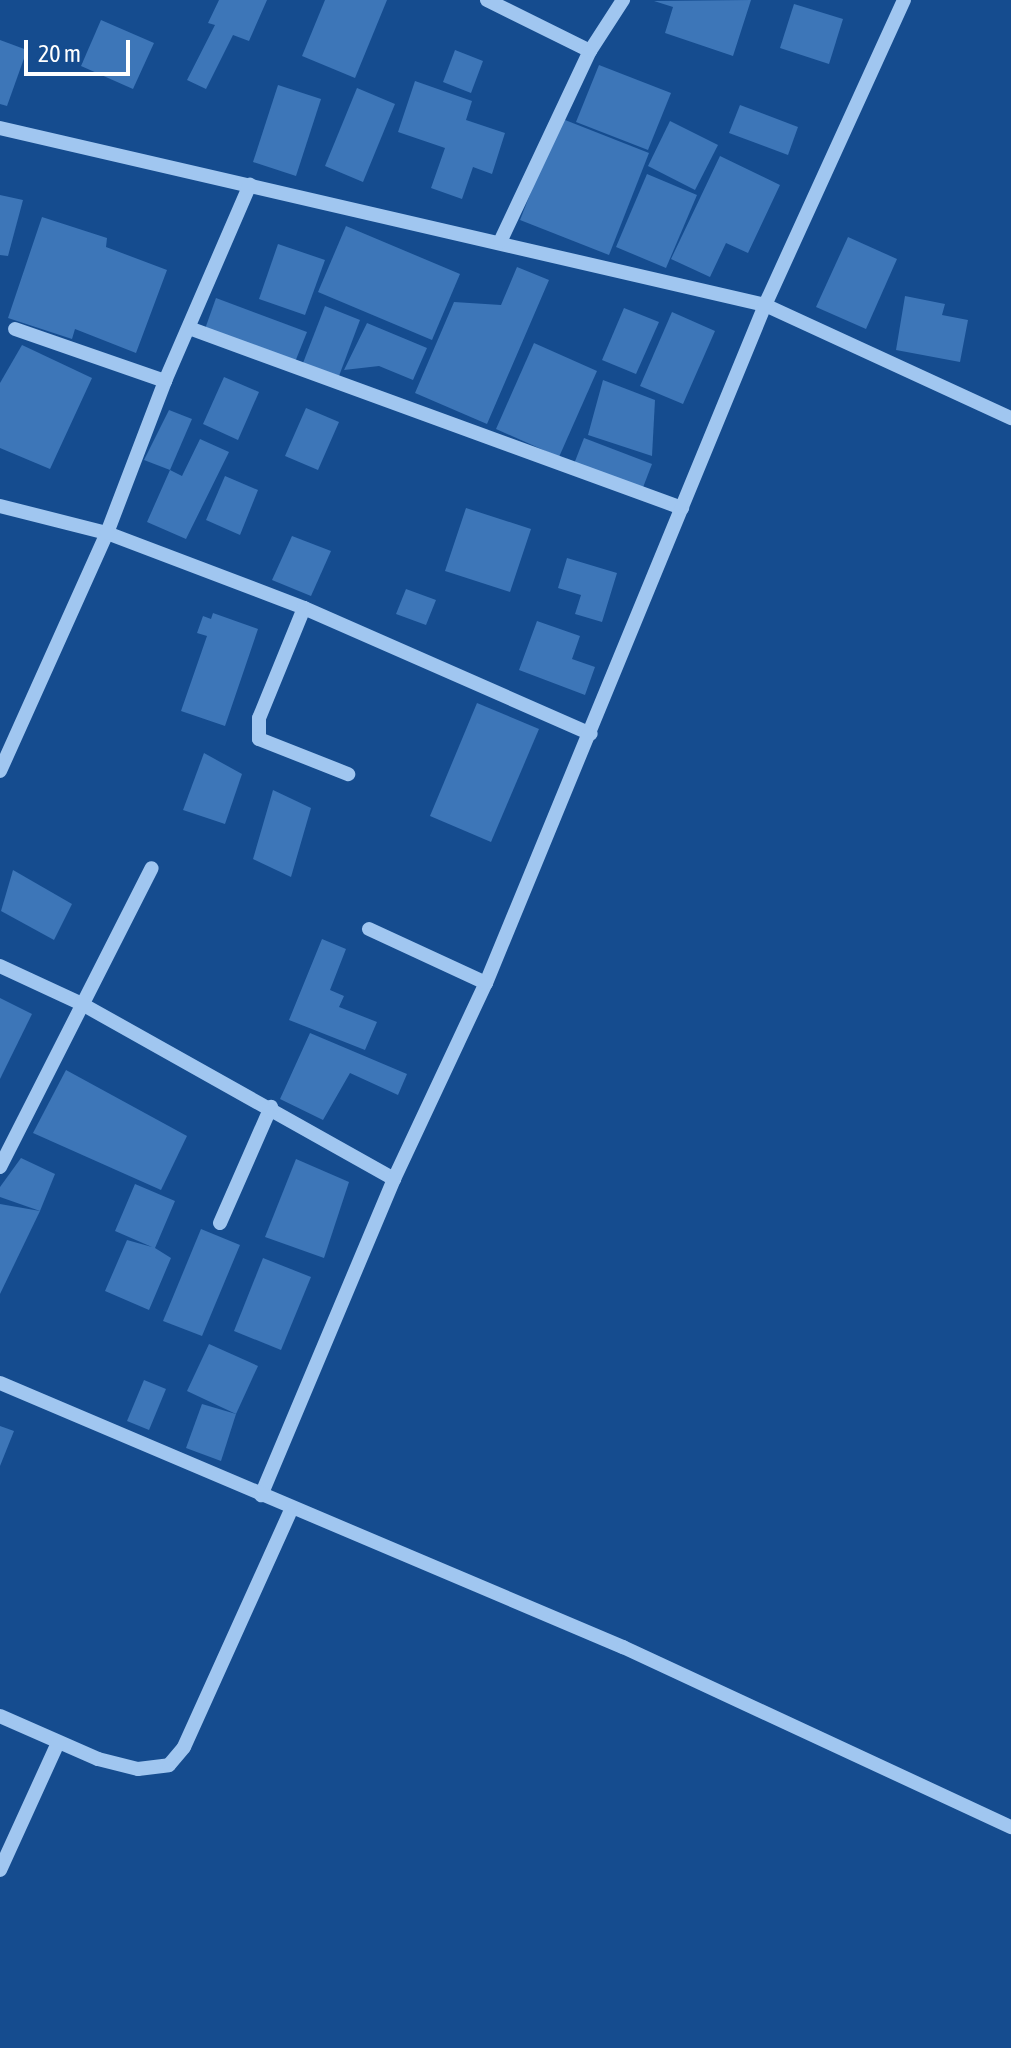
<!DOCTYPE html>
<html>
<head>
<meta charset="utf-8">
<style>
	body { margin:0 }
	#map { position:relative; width:1011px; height:2048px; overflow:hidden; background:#154c8f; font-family:"Asap Condensed",sans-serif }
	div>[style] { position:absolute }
	.building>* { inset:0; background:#3d76b8 }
	.minor>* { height:14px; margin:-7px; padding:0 7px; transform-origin:7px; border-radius:7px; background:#a0c6f0 }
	span { translate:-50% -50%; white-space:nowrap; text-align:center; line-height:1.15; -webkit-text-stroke:6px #154c8f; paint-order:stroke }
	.scale { position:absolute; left:24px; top:40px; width:106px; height:36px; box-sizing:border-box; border:4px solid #fff; border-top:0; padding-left:10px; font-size:24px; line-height:28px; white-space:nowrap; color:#fff; -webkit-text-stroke:6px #154c8f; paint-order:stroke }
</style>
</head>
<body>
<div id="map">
	<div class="building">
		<div style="clip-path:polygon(219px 0,267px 0,249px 41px,233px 35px,206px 89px,187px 80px,215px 25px,208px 23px)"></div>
		<div style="clip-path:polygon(325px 0,387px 0,355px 78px,302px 56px)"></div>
		<div style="clip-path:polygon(751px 0,733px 56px,665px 33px,673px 7px,654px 1px)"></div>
		<div style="clip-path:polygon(794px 4px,843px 19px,829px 64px,780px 48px)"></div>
		<div style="clip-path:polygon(101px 20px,154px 43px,133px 89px,81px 66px)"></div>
		<div style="clip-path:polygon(0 40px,27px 50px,7px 106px,0 104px)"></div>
		<div style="clip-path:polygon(455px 50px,483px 61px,471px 93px,443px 82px)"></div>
		<div style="clip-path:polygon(599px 65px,671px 93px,648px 150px,576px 122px)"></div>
		<div style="clip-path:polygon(415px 81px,472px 101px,466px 120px,505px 133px,492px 174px,473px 167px,462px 199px,431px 188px,445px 148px,398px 132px)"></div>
		<div style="clip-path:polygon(278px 85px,321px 99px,296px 176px,253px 162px)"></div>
		<div style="clip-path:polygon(357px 88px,395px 104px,363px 182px,325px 166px)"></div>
		<div style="clip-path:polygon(740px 105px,798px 127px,788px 155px,729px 133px)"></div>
		<div style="clip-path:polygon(560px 118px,649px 153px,609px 255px,520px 220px)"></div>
		<div style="clip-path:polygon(670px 121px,718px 145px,695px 190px,648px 166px)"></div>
		<div style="clip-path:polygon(720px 156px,780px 185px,748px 253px,726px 243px,710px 277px,671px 259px)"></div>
		<div style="clip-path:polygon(647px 174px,697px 195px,666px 268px,616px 247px)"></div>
		<div style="clip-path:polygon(0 195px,23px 200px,8px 256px,0 255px)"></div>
		<div style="clip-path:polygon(42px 217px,107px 238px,106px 247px,167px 270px,136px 353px,75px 329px,72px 339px,8px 318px)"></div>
		<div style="clip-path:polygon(346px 226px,460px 274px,432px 340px,318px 292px)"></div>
		<div style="clip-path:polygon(848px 237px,897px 259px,866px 329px,816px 307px)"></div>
		<div style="clip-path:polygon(278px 244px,325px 260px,305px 315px,259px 299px)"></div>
		<div style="clip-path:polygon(517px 267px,549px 280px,487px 424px,415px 393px,454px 302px,501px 305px)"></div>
		<div style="clip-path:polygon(905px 296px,945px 304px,942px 315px,968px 320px,960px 362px,896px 350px)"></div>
		<div style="clip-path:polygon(216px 298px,307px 332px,295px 362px,205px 329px)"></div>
		<div style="clip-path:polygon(325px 306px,360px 320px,339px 376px,303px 363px)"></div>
		<div style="clip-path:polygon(624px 308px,659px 322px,636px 374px,602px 360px)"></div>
		<div style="clip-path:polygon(672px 312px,715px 331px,683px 404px,640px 386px)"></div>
		<div style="clip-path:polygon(367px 323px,427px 348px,413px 380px,379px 366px,344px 370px)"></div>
		<div style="clip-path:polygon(534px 343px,597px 371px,559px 457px,496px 429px)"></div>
		<div style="clip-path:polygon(22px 345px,92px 378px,50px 469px,0 448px,0 383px)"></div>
		<div style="clip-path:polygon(224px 377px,259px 392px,238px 440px,203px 424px)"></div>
		<div style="clip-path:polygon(603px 380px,655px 400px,652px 456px,588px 435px)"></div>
		<div style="clip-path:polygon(306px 408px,339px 422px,318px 470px,285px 456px)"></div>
		<div style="clip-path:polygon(169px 410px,192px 419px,170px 470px,144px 460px)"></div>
		<div style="clip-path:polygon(584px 438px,652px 464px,642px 490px,574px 464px)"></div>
		<div style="clip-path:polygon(200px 439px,229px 452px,186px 539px,147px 522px,170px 470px,182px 476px)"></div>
		<div style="clip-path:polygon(225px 476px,258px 490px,240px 535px,206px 520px)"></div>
		<div style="clip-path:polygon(466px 508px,531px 529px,510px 592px,445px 571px)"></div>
		<div style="clip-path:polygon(292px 536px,331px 551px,311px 596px,272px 580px)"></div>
		<div style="clip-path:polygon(567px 558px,617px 573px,602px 622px,575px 614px,581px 595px,558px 588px)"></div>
		<div style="clip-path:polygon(406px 589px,436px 600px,426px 625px,396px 614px)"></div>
		<div style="clip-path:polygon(213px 613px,258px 629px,225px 726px,181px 711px,207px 636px,197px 633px,203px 616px,211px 619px)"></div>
		<div style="clip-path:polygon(537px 621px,580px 636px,572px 659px,595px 667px,585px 695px,519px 670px)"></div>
		<div style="clip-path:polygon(477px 703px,539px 729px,491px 842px,430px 816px)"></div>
		<div style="clip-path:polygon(204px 753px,242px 774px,225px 824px,183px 810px)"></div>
		<div style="clip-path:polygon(273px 790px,311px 808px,291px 877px,253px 859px)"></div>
		<div style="clip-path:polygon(13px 870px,72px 904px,54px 940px,1px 911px)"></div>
		<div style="clip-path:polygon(322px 939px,346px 949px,330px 990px,344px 996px,339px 1007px,377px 1022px,365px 1050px,289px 1020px)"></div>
		<div style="clip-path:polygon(0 998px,32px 1014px,0 1079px)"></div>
		<div style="clip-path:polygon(310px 1033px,407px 1074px,398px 1095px,350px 1073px,323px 1120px,280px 1099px)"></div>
		<div style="clip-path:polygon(66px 1070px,187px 1136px,161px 1190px,33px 1133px)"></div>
		<div style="clip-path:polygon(21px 1158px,55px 1174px,40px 1211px,0 1197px,0 1187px)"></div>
		<div style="clip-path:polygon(296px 1159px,349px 1182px,324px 1258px,265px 1237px)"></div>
		<div style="clip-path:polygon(135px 1184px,175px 1201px,155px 1248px,171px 1258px,149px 1310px,105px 1291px,127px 1240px,152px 1247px,115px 1231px)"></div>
		<div style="clip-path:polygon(0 1204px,40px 1211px,0 1294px)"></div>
		<div style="clip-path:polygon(201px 1229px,240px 1245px,202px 1336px,163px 1321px)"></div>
		<div style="clip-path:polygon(263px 1258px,311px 1277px,281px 1350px,234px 1331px)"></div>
		<div style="clip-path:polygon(209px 1344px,258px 1366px,236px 1414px,187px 1391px)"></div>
		<div style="clip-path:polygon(144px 1380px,166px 1389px,149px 1430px,127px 1421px)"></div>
		<div style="clip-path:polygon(202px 1404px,236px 1414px,221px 1461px,186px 1448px)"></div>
		<div style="clip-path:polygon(0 1426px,14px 1431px,0 1466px)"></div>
	</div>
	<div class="minor">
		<div style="left:487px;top:0;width:115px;rotate:26.3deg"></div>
		<div style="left:0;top:128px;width:785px;rotate:13.03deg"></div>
		<div style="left:765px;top:305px;width:271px;rotate:24.7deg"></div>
		<div style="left:500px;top:242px;width:211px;rotate:-64.8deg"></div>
		<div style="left:590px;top:51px;width:61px;rotate:-57.1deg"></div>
		<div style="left:189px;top:328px;width:525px;rotate:20.06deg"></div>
		<div style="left:15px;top:329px;width:159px;rotate:19.1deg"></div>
		<div style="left:0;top:506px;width:110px;rotate:14.2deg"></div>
		<div style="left:107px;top:533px;width:211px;rotate:20.8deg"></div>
		<div style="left:304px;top:608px;width:313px;rotate:23.7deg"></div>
		<div style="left:304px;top:608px;width:119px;rotate:112.2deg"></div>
		<div style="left:259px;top:718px;width:21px;rotate:90deg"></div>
		<div style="left:259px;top:739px;width:96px;rotate:21.5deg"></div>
		<div style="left:0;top:771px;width:261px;rotate:-65.8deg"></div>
		<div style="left:107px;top:533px;width:163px;rotate:-69.1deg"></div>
		<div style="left:165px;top:381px;width:214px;rotate:-66.6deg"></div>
		<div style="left:369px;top:929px;width:129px;rotate:24.8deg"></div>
		<div style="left:0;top:966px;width:90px;rotate:24.9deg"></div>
		<div style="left:82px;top:1004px;width:358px;rotate:29.3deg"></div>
		<div style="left:394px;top:1179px;width:343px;rotate:112.8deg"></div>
		<div style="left:0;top:1167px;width:335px;rotate:-63.1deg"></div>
		<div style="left:394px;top:1179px;width:217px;rotate:-64.9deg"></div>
		<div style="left:486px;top:983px;width:733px;rotate:-67.63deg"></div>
		<div style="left:765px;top:305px;width:335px;rotate:-65.5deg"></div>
		<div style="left:220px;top:1223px;width:127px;rotate:-66.3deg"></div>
		<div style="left:0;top:1383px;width:677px;rotate:22.97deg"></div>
		<div style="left:623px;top:1647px;width:428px;rotate:24.9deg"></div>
		<div style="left:0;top:1716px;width:107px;rotate:23.7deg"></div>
		<div style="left:98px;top:1759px;width:41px;rotate:14deg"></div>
		<div style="left:138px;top:1769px;width:31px;rotate:-7deg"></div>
		<div style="left:169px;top:1765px;width:23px;rotate:-50deg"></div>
		<div style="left:184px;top:1747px;width:262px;rotate:-65.7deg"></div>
		<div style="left:0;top:1870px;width:140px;rotate:-65.5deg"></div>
	</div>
	<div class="scale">20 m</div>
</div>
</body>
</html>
